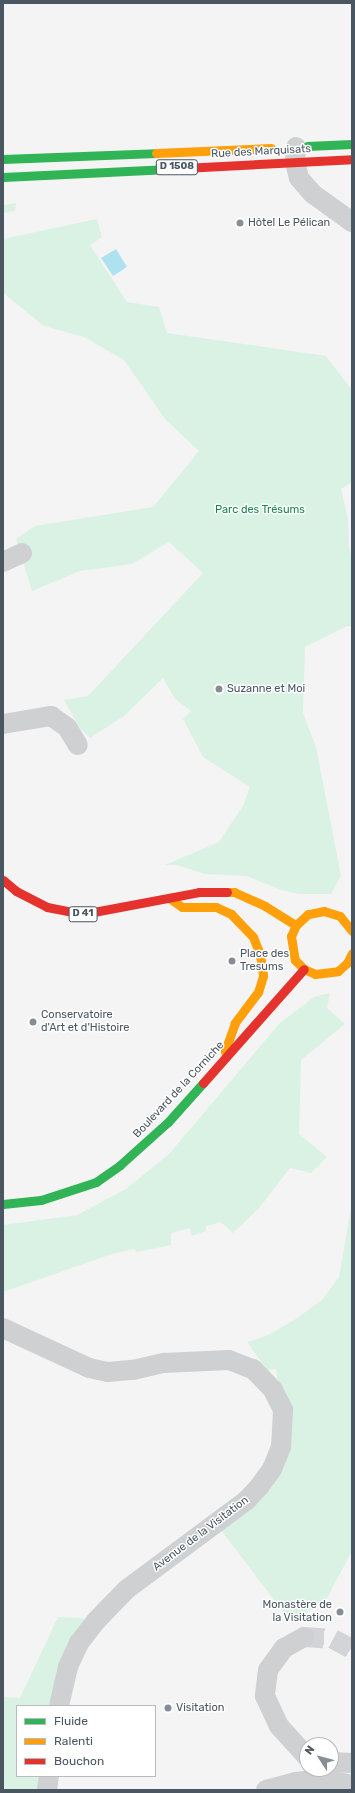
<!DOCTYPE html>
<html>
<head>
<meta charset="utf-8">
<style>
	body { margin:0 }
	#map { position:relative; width:355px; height:1793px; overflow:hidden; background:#f4f4f4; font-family:Rubik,sans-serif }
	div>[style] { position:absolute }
	.green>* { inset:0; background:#d9f2e3 }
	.water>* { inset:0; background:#aee2f0 }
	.street-tunnel>* { height:20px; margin-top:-10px; transform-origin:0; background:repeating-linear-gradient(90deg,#d2d4d7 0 20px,transparent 0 30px) }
	.street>* { height:20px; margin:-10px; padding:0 10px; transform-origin:10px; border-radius:10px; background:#ced0d2 }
	.fast>* { height:9px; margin:-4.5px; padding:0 4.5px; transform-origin:4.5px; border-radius:4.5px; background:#30b455 }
	.slow>* { height:9px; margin:-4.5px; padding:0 4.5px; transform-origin:4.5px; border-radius:4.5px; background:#ff9f0a }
	.jam>* { height:9px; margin:-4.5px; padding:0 4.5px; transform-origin:4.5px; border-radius:4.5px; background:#e5322d }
	.dots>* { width:11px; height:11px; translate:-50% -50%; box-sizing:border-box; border:2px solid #fff; border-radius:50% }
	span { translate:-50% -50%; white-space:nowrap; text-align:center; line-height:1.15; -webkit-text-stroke:3px #fff; paint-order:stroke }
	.shield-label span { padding:1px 3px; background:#fff; border:1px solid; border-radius:3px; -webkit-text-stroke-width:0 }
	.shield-label { font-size:10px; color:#4a5661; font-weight:700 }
	.street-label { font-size:11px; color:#4a5661 }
	.poi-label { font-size:11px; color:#4a5661 }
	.left { translate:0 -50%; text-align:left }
	.right { translate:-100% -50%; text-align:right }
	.park-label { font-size:11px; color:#17864f }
	.frame { position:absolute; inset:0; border:4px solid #4a5661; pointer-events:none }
	.legend { position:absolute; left:16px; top:1705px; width:140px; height:72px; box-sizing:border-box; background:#fff; border:1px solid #b7bbc0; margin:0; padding:5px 7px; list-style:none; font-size:12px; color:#4a5661 }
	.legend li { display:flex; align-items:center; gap:8px; height:20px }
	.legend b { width:20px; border:1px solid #b7bbc0 }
	.north { position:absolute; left:299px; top:1737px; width:40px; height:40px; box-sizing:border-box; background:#fff; border:1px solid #b7bbc0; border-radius:50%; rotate:306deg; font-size:11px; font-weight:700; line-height:16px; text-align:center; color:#4a5661 }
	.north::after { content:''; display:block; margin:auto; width:14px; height:18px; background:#868d94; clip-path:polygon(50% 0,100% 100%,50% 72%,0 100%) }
</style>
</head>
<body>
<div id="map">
	<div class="green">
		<div style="clip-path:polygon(16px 203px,15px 211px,3px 213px,3px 205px)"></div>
		<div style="clip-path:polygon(97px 219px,102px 237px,90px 245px,127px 302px,159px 307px,167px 333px,326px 356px,352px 390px,352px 482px,341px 489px,348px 519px,349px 548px,352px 558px,352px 626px,347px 626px,305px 647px,303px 713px,316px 747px,341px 876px,331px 894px,299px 894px,281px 890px,247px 876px,205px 874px,177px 865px,165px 865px,219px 842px,243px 806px,250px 787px,203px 757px,183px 719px,191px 711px,175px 699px,163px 678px,124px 716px,90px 738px,79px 727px,64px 700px,88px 696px,203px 573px,169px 542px,132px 564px,80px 571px,32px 591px,16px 539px,35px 526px,153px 507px,199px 451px,165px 419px,124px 360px,84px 337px,44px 326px,3px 293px,3px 239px)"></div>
		<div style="clip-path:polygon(330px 993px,327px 1008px,345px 1024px,301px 1060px,299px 1134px,327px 1157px,311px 1173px,290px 1168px,259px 1208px,233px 1233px,221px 1222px,206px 1226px,206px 1231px,192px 1236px,190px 1228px,171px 1233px,171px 1245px,137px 1252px,134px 1249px,112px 1254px,3px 1292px,3px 1225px,77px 1215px,126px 1189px,169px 1154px,279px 1024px,314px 997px)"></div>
		<div style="clip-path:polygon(352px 1203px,352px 1551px,326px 1600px,304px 1614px,288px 1618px,220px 1529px,266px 1490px,278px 1383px,276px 1369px,267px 1370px,247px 1342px,266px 1336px,296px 1319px,322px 1300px,339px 1277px)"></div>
		<div style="clip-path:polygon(58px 1617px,83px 1618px,86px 1625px,56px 1706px,17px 1706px,17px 1776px,44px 1776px,41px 1790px,3px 1790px,3px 1697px,20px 1698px)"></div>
	</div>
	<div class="water">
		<div style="clip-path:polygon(116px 249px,127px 267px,113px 276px,101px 258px)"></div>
	</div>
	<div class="street-tunnel">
		<div style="left:304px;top:1637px;width:29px;rotate:4deg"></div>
		<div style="left:333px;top:1639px;width:21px;rotate:28deg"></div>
	</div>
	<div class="street">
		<div style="left:296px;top:147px;width:15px;rotate:94deg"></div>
		<div style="left:295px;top:162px;width:16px;rotate:76deg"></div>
		<div style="left:299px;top:178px;width:21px;rotate:49deg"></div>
		<div style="left:313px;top:194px;width:48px;rotate:35.7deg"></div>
		<div style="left:3px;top:562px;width:21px;rotate:-25deg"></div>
		<div style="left:3px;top:724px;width:49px;rotate:-9.5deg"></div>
		<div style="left:51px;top:716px;width:19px;rotate:35deg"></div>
		<div style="left:67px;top:727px;width:21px;rotate:59deg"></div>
		<div style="left:3px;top:1328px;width:95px;rotate:24.9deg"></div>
		<div style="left:89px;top:1368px;width:19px;rotate:12deg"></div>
		<div style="left:108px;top:1372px;width:25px;rotate:-5deg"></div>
		<div style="left:133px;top:1370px;width:32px;rotate:-13deg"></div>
		<div style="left:164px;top:1363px;width:65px;rotate:-2.6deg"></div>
		<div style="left:229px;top:1360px;width:26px;rotate:21deg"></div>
		<div style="left:253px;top:1369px;width:29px;rotate:46deg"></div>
		<div style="left:273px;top:1390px;width:22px;rotate:63deg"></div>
		<div style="left:283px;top:1410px;width:37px;rotate:93deg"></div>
		<div style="left:281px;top:1447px;width:24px;rotate:112deg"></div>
		<div style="left:272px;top:1469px;width:22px;rotate:126deg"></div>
		<div style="left:259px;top:1487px;width:18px;rotate:133deg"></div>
		<div style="left:247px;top:1500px;width:149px;rotate:143.4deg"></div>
		<div style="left:127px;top:1589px;width:45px;rotate:134.1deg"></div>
		<div style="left:96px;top:1621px;width:28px;rotate:128deg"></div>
		<div style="left:79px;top:1643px;width:26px;rotate:115deg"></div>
		<div style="left:68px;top:1667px;width:40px;rotate:103deg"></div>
		<div style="left:304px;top:1637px;width:23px;rotate:151deg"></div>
		<div style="left:284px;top:1648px;width:27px;rotate:126deg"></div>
		<div style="left:268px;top:1670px;width:26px;rotate:97deg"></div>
		<div style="left:265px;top:1696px;width:33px;rotate:65deg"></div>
		<div style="left:279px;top:1726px;width:42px;rotate:47.9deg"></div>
		<div style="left:331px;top:1762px;width:21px;rotate:3deg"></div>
		<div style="left:47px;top:1790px;width:14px;rotate:-82deg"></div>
		<div style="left:266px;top:1790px;width:31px;rotate:-15deg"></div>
		<div style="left:296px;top:1782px;width:26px;rotate:-7deg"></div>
		<div style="left:322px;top:1779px;width:31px;rotate:11deg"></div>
	</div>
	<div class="fast">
		<div style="left:307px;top:146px;width:45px;rotate:-2.5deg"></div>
		<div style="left:3px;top:159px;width:153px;rotate:-2.2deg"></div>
		<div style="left:3px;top:177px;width:161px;rotate:-2.8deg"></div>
		<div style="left:3px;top:1204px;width:38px;rotate:-6deg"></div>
		<div style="left:41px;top:1200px;width:58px;rotate:-18.1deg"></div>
		<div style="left:96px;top:1182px;width:29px;rotate:-35deg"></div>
		<div style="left:120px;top:1165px;width:64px;rotate:-41.9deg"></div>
		<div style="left:168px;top:1122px;width:52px;rotate:-48.1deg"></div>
	</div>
	<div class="slow">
		<div style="left:156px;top:153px;width:115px;rotate:-2.5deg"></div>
		<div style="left:227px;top:892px;width:7px"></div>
		<div style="left:234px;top:892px;width:34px;rotate:24deg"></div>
		<div style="left:265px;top:906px;width:36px;rotate:32deg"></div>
		<div style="left:172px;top:900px;width:12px;rotate:35deg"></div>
		<div style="left:182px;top:907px;width:34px"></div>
		<div style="left:216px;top:907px;width:17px;rotate:25deg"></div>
		<div style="left:231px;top:914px;width:32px;rotate:46deg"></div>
		<div style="left:253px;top:937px;width:18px;rotate:68deg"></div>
		<div style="left:260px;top:954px;width:22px;rotate:82deg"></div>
		<div style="left:263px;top:976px;width:17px;rotate:107deg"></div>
		<div style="left:258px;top:992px;width:39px;rotate:127deg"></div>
		<div style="left:235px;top:1023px;width:30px;rotate:110deg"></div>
		<div style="left:352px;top:931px;width:19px;rotate:-129deg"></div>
		<div style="left:340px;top:916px;width:17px;rotate:-163deg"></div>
		<div style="left:324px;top:911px;width:16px;rotate:169deg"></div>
		<div style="left:308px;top:914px;width:16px;rotate:137deg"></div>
		<div style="left:296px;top:925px;width:12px;rotate:114deg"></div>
		<div style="left:291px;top:936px;width:24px;rotate:81deg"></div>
		<div style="left:295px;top:960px;width:13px;rotate:45deg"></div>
		<div style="left:304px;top:969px;width:12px;rotate:24deg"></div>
		<div style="left:315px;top:974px;width:23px;rotate:-7deg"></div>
		<div style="left:338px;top:971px;width:12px;rotate:-42deg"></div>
		<div style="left:347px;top:963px;width:11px;rotate:-63deg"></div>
	</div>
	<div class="jam">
		<div style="left:164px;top:169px;width:188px;rotate:-3deg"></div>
		<div style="left:3px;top:880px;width:17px;rotate:40deg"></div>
		<div style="left:16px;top:891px;width:35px;rotate:27deg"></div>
		<div style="left:47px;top:907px;width:37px;rotate:11deg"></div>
		<div style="left:83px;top:914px;width:118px;rotate:-10.7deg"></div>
		<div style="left:199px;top:892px;width:28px"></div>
		<div style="left:203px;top:1083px;width:152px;rotate:-48.5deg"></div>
	</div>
	<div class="dots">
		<div style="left:240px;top:223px;background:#868d94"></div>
		<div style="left:219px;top:689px;background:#868d94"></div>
		<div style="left:232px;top:961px;background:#868d94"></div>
		<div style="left:33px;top:1022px;background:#868d94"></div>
		<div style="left:340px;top:1612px;background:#868d94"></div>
		<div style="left:168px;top:1708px;background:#868d94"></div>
	</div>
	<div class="shield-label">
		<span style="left:177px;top:167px">D 1508</span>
		<span style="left:83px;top:914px">D 41</span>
	</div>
	<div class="street-label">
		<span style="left:261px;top:152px;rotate:-3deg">Rue des Marquisats</span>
		<span style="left:179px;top:1090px;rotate:-47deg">Boulevard de la Corniche</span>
		<span style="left:201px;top:1534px;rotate:-37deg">Avenue de la Visitation</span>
	</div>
	<div class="poi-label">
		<span class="left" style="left:248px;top:223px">Hôtel Le Pélican</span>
		<span class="left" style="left:227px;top:689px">Suzanne et Moi</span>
		<span class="left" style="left:240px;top:961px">Place des<br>Tresums</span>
		<span class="left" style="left:41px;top:1022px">Conservatoire<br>d'Art et d'Histoire</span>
		<span class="right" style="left:332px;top:1612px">Monastère de<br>la Visitation</span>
		<span class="left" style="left:176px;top:1708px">Visitation</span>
	</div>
	<div class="park-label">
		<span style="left:260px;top:510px">Parc des Trésums</span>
	</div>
	<div class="frame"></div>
	<ul class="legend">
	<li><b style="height:5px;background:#30b455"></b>Fluide</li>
	<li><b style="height:5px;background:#ff9f0a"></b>Ralenti</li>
	<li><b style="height:5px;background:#e5322d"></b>Bouchon</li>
	</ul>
	<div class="north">N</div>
</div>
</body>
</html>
